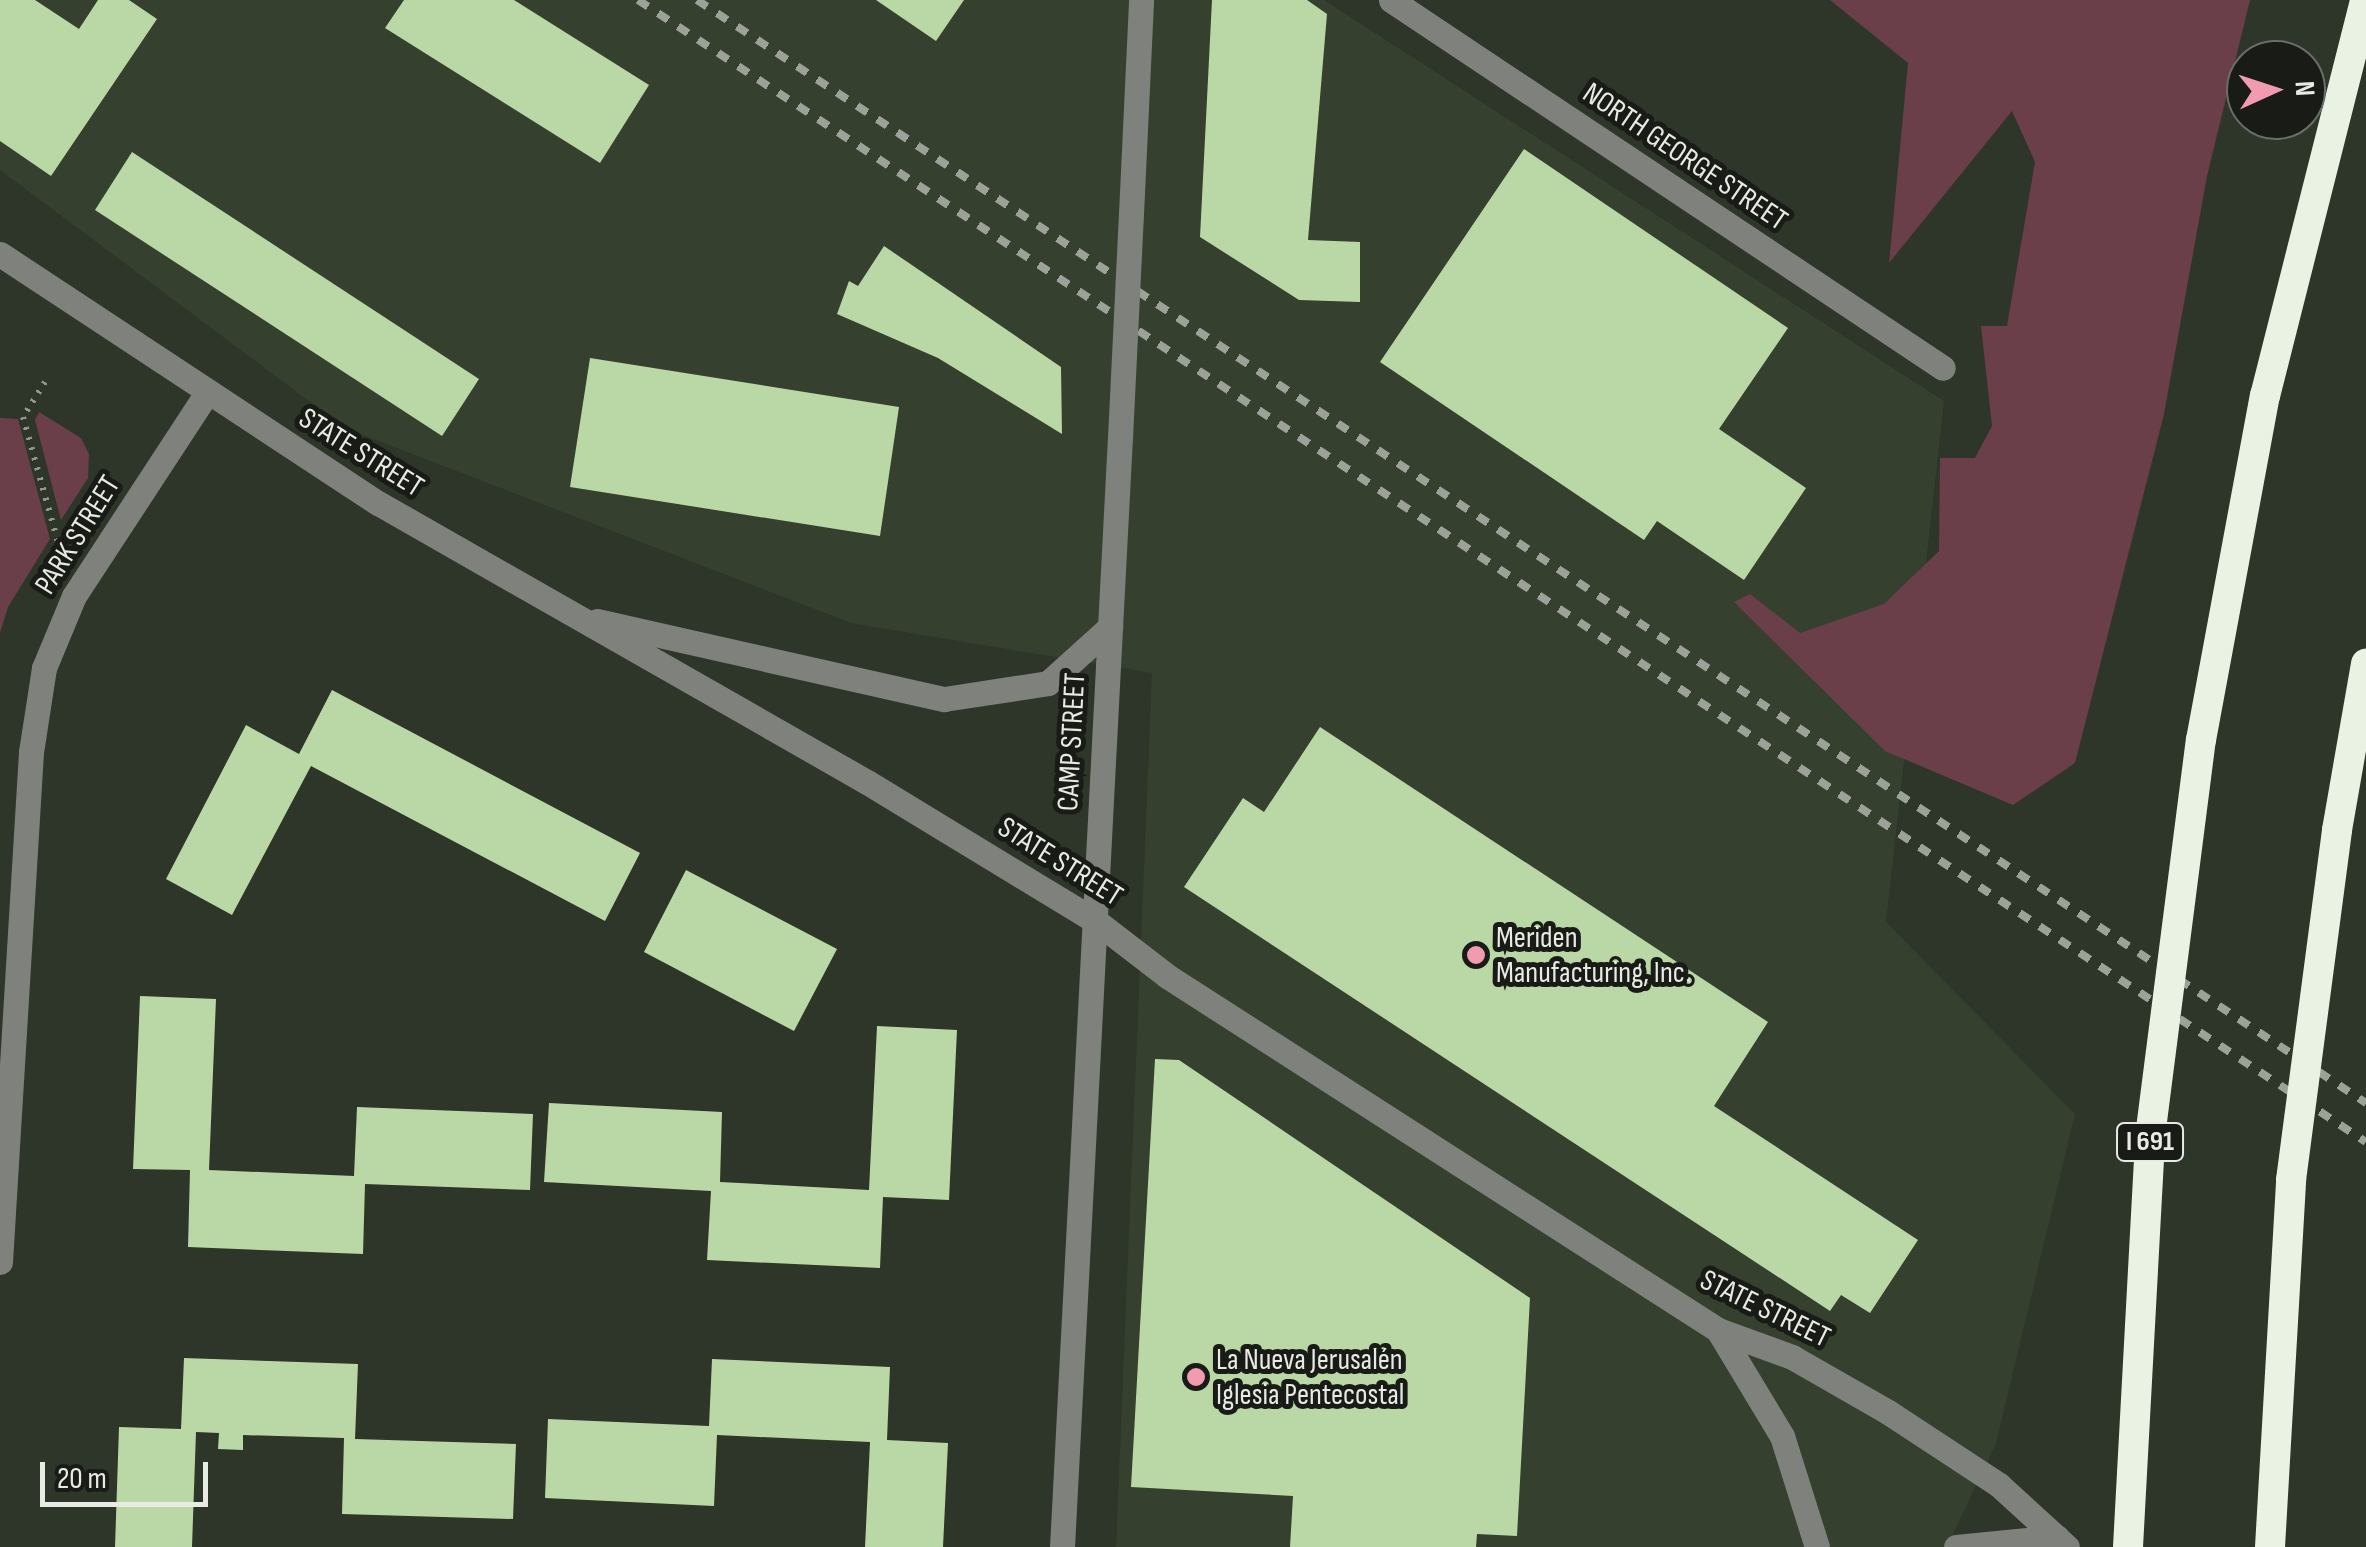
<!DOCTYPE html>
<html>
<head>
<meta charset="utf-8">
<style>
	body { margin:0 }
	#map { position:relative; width:2366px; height:1547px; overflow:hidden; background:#2e3529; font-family:"Sofia Sans Condensed",sans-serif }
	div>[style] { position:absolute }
	.built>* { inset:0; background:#36402f }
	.green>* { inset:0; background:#6a3f49 }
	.building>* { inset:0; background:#bad8a6 }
	.path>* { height:6px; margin-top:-3px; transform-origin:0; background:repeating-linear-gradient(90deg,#92988e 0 2.5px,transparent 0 10.5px) }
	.minor>* { height:25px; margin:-12.5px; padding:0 12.5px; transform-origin:12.5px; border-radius:12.5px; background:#7f827c }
	.highway>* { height:30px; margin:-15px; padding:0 15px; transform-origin:15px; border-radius:15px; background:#e9f2e3 }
	.rail>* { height:8px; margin-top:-4px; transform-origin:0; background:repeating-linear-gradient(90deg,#9da299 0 12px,transparent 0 24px) }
	.minor-bridge>* { height:25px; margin:-12.5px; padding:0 12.5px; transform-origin:12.5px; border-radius:12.5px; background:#7f827c }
	.highway-bridge>* { height:30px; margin:-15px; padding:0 15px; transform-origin:15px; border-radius:15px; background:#e9f2e3 }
	.dots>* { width:28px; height:28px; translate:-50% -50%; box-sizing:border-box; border:5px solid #181b16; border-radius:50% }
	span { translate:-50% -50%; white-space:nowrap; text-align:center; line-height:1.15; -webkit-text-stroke:10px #181b16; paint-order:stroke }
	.shield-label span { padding:2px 8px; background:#181b16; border:2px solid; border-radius:8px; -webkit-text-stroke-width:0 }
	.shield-label { font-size:28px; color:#e7ebe4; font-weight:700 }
	.street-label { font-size:30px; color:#e7ebe4 }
	.poi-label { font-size:30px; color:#e7ebe4 }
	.left { translate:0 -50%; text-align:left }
	.north { position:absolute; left:2226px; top:40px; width:100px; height:100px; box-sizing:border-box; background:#181b16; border:2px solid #6b6e68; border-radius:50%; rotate:87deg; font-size:28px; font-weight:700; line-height:40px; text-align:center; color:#e7ebe4 }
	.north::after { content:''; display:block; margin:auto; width:35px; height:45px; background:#f29aaf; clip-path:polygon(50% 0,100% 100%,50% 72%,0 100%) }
	.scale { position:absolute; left:40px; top:1462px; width:168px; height:45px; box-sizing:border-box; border:5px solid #e7ebe4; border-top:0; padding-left:12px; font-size:30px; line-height:35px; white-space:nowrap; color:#e7ebe4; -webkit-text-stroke:8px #181b16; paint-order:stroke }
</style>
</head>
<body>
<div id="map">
	<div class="built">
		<div style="clip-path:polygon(0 0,1324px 0,1944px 401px,1886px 922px,2075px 1114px,1996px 1443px,1947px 1547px,1116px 1547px,1152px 673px,851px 623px,345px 428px,0 170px)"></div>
	</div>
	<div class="green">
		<div style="clip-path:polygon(1830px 0,2250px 0,2207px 176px,2164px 414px,2075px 763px,2013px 805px,1885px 751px,1734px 602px,1750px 594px,1800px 633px,1884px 604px,1939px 551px,1940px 458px,1975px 458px,1992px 426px,1981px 326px,2007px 326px,2035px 162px,2012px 111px,1889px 263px,1908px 63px)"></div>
		<div style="clip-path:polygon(39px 412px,81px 438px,89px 454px,88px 478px,61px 520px,35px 420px)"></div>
		<div style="clip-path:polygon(0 418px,18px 419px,50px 539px,8px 607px,0 633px)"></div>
	</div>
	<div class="building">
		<div style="clip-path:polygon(0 0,35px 0,79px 29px,98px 0,129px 0,157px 19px,51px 176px,0 141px)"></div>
		<div style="clip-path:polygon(404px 0,514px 0,649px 85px,600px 163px,385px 28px)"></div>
		<div style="clip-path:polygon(876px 0,964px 0,936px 41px)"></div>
		<div style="clip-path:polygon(1212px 0,1307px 0,1327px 14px,1308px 240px,1360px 242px,1360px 302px,1299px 300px,1200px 237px)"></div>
		<div style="clip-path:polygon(1524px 149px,1788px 328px,1719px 429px,1806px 488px,1744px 580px,1657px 521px,1644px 540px,1380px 362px)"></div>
		<div style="clip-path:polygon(132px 152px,479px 379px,442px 436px,95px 210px)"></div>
		<div style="clip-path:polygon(884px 246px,1061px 367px,1062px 434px,938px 358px,837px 314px,849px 281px,858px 286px)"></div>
		<div style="clip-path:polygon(590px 358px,899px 407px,880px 536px,570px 487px)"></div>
		<div style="clip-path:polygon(332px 690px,640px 853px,605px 921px,311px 766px,232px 915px,166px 879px,246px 725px,299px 754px)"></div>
		<div style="clip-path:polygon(1320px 727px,1768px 1022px,1714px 1106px,1918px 1240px,1870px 1313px,1841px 1295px,1830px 1311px,1184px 887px,1243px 798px,1264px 812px)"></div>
		<div style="clip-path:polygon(686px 870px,837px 949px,794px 1031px,644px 952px)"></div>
		<div style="clip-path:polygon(140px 996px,216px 999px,209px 1170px,354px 1176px,357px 1107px,533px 1114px,530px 1190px,365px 1184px,363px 1254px,188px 1247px,190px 1170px,133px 1169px)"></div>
		<div style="clip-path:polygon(877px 1026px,957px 1030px,949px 1200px,883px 1197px,880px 1268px,707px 1260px,711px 1191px,544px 1182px,549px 1103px,722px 1112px,720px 1182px,869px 1190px)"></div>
		<div style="clip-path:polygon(1155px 1059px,1179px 1060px,1530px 1298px,1517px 1536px,1477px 1534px,1476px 1547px,1290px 1547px,1293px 1496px,1131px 1487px)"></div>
		<div style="clip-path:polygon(184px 1358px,358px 1364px,355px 1439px,516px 1444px,513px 1519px,342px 1514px,344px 1438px,243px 1435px,243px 1450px,218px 1449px,219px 1433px,196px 1432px,192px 1547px,115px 1547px,119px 1427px,181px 1429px)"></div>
		<div style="clip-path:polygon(712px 1359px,890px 1367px,887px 1440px,948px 1443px,943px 1547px,865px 1547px,870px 1442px,717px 1435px,714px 1506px,545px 1498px,548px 1419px,709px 1426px)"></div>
	</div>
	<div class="path">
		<div style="left:45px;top:382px;width:41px;rotate:122.2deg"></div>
		<div style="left:23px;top:417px;width:130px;rotate:74.4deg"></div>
	</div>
	<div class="minor">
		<div style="left:1391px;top:0;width:663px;rotate:33.69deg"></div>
		<div style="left:1131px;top:214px;width:214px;rotate:-87.3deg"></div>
		<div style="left:0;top:254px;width:453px;rotate:33.4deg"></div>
		<div style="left:378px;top:503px;width:563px;rotate:29.71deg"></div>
		<div style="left:867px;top:782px;width:269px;rotate:31.3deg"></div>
		<div style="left:1097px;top:922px;width:88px;rotate:37.6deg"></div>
		<div style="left:1167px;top:976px;width:655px;rotate:32.72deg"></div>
		<div style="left:1718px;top:1330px;width:79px;rotate:20deg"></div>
		<div style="left:1792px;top:1357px;width:111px;rotate:29.8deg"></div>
		<div style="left:1888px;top:1412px;width:133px;rotate:33.3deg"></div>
		<div style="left:1999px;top:1485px;width:92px;rotate:42.4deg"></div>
		<div style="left:597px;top:621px;width:356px;rotate:12.7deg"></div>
		<div style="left:944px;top:699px;width:105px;rotate:-8.7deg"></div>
		<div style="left:1048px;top:683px;width:84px;rotate:-42.1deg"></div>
		<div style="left:0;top:1262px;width:511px;rotate:-86.52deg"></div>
		<div style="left:31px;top:752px;width:85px;rotate:-81.2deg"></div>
		<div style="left:44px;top:668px;width:78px;rotate:-67.4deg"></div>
		<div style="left:74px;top:596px;width:243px;rotate:-56.8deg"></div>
		<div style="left:1718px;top:1330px;width:124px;rotate:58.9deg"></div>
		<div style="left:1782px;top:1436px;width:116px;rotate:72.5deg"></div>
		<div style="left:1062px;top:1547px;width:1111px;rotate:-87.01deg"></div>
		<div style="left:1956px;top:1547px;width:101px;rotate:-5.7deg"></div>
	</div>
	<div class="highway">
		<div style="left:2201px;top:740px;width:350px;rotate:-79.5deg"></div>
		<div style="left:2265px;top:396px;width:408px;rotate:-75.8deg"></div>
		<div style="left:2337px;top:830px;width:169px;rotate:-80.1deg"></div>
	</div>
	<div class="rail">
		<div style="left:638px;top:0;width:2071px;rotate:33.46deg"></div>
		<div style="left:697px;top:0;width:2001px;rotate:33.46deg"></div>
	</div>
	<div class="minor-bridge">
		<div style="left:1120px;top:438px;width:224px;rotate:-87.2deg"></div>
	</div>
	<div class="highway-bridge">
		<div style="left:2128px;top:1547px;width:419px;rotate:-86.9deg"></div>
		<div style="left:2151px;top:1129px;width:392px;rotate:-82.7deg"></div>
		<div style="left:2270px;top:1547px;width:368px;rotate:-86.7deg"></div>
		<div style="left:2291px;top:1180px;width:353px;rotate:-82.5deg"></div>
	</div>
	<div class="dots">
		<div style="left:1476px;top:955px;background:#f29aaf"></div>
		<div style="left:1196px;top:1377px;background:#f29aaf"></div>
	</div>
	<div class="shield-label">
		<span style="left:2150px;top:1142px">I 691</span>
	</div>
	<div class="street-label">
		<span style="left:1685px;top:157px;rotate:34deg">NORTH GEORGE STREET</span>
		<span style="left:361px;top:453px;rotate:32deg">STATE STREET</span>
		<span style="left:78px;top:535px;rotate:-58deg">PARK STREET</span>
		<span style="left:1072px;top:742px;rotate:-87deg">CAMP STREET</span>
		<span style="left:1060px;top:862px;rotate:32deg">STATE STREET</span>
		<span style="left:1765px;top:1309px;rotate:26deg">STATE STREET</span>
	</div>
	<div class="poi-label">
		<span class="left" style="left:1496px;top:955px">Meriden<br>Manufacturing, Inc.</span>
		<span class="left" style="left:1216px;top:1377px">La Nueva Jerusalén<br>Iglesia Pentecostal</span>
	</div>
	<div class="north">N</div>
	<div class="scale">20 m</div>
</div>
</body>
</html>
